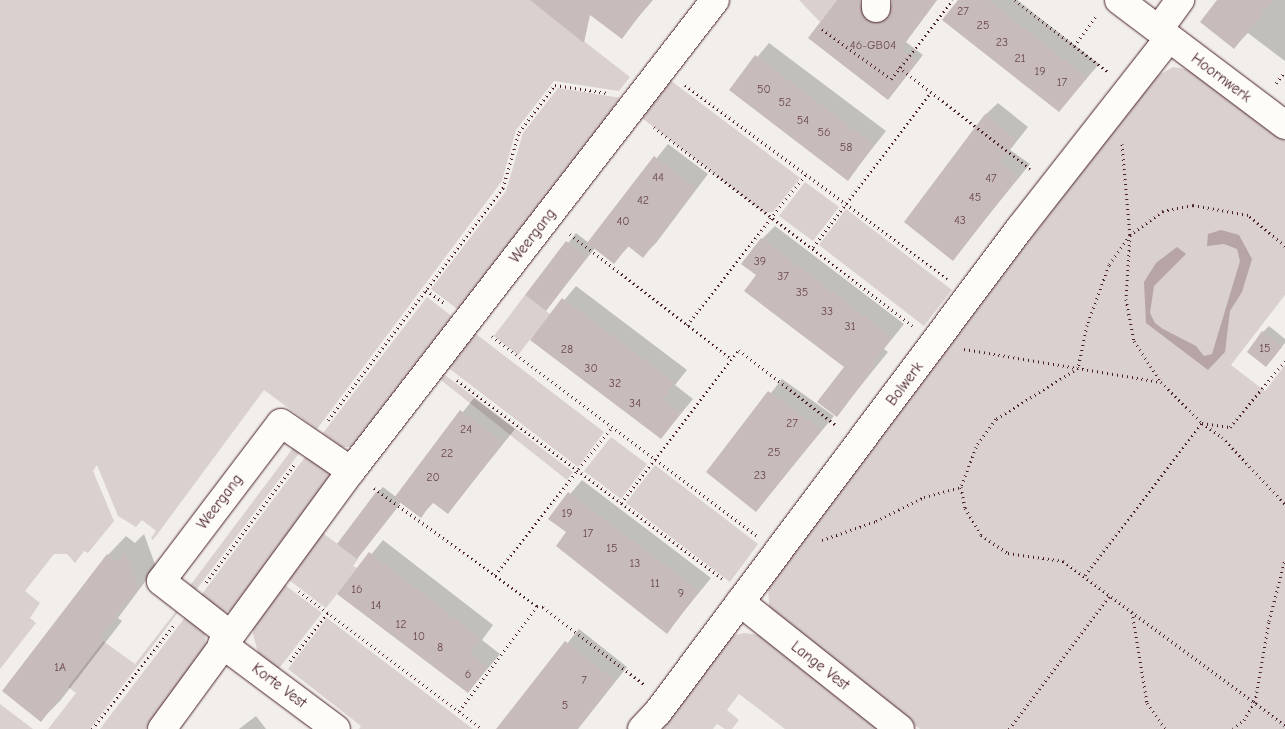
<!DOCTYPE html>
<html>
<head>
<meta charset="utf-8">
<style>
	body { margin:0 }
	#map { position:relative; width:1285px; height:729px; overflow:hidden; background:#f2efeb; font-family:"Comic Neue",sans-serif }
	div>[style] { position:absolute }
	.green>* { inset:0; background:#d9d0cf }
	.water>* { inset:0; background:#b7a5a6 }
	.shadow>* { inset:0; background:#0003 }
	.building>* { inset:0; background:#c8bbbb }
	.path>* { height:3px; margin-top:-1.5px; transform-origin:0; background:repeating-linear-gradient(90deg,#4a1f2b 0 1px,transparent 0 5px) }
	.roads { filter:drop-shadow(0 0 1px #4a1f2b) drop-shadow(0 0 1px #4a1f2b) }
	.minor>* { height:28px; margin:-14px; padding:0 14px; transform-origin:14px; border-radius:14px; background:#fdfcf7 }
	span { translate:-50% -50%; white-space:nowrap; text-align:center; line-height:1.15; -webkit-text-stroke:4.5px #fdfcf7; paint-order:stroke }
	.number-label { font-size:12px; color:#6a464f }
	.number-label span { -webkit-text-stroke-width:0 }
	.street-label { font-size:15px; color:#4a1f2b }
</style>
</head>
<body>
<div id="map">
	<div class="green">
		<div style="clip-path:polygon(0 0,531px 0,630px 77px,619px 91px,554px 81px,516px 130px,502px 181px,317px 429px,264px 390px,153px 540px,151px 538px,156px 531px,142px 520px,136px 527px,118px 516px,97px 465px,93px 471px,114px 521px,88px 553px,84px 551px,75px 563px,67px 554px,54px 554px,25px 591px,40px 603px,30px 618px,36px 623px,0 669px)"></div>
		<div style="clip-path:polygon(799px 0,837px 0,820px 22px)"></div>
		<div style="clip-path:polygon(1173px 67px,1192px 70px,1285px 141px,1285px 295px,1231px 365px,1265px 391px,1285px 365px,1285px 729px,920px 729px,777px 620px,769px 605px,768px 585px,1150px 80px)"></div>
		<div style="clip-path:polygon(666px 77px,800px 178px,773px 212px,765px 213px,638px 115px)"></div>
		<div style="clip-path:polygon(558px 88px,621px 98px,460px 311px,431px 289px,506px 191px,523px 133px)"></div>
		<div style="clip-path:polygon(805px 182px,839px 207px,813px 241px,779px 216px)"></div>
		<div style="clip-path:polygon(846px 209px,952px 290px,924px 326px,819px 245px)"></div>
		<div style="clip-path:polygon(525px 295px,550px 314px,518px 355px,494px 336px)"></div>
		<div style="clip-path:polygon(427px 297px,454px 318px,356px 447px,342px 447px,323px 433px)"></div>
		<div style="clip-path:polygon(472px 331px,604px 432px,578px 467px,446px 366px)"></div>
		<div style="clip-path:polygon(441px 372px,573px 472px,567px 480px,437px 377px)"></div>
		<div style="clip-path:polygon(611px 437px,647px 464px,621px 499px,584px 471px)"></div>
		<div style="clip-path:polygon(293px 448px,303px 448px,193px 594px,189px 587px)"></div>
		<div style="clip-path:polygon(309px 452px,327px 465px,331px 479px,232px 610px,219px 614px,199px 598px)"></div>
		<div style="clip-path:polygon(655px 465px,758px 544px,730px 582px,626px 503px)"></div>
		<div style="clip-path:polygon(320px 531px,358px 559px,353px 566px,357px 568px,326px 608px,285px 577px)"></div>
		<div style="clip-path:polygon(281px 582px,322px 613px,277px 671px,258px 653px,253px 634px,253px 626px)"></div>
		<div style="clip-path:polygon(177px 610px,179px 611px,90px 729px,48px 729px,76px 693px,68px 687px,103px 641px,135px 664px)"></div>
		<div style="clip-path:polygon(186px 616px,205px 632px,206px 645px,146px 729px,100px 729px)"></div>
		<div style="clip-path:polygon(327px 618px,473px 729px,359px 729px,361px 726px,288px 669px)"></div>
		<div style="clip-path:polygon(744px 633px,760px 635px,883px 729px,785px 729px,739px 694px,727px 710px,739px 720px,732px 729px,725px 729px,717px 724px,713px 729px,655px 729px,731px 636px)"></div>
		<div style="clip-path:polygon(0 704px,33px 729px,0 729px)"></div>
	</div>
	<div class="water">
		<div style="clip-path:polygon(1221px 230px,1239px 235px,1252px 259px,1242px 292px,1230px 311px,1225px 352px,1208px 370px,1146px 323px,1144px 282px,1156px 263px,1177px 247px,1186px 254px,1154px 286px,1150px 313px,1155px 323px,1163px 329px,1196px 346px,1204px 356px,1212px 354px,1240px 261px,1237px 249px,1224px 244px,1207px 246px,1208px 234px)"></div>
	</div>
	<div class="shadow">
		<div style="clip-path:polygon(585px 0,653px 0,621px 37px)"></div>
		<div style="clip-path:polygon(839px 0,851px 0,886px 25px,905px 0,937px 0,906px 42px,923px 55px,894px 92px)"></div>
		<div style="clip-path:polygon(959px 0,1017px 0,1099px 64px,1059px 111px)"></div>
		<div style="clip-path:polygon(1219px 0,1285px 0,1285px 61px,1248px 33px,1234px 47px)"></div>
		<div style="clip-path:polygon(769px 43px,886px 131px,848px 179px,730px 90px)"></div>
		<div style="clip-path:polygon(998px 103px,1028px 127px,1010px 150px,1030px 164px,953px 259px,985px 115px)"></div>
		<div style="clip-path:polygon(668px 144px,708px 174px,656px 243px,643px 256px,629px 246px,614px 262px,595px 248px,546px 310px,527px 295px,576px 233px,589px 243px)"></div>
		<div style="clip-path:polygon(775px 226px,904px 324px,884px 349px,888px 352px,837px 415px,846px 367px,757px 275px,762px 239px)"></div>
		<div style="clip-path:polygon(576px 286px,687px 370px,675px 385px,693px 399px,661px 438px,532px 339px)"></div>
		<div style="clip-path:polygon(1269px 326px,1285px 339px,1285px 343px,1266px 365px,1263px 332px)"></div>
		<div style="clip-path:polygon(782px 379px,834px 416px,756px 510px,708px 472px)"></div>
		<div style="clip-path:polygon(474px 398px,515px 429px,448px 513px,434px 502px,421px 516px,401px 502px,363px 551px,377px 493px,383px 487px,396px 497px)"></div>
		<div style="clip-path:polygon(582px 480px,711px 578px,667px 632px,568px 532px,550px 518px)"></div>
		<div style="clip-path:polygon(144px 534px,156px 567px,118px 618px,122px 621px,60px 701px,41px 720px,108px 555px,126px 536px,135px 543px)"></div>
		<div style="clip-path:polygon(383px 540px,493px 625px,482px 640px,500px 654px,468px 692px,339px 594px)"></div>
		<div style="clip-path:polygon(579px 629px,627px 667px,578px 729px,507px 729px,501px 724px)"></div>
		<div style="clip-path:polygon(256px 716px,266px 729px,239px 729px)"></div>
	</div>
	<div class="building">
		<div style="clip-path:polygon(530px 0,651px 0,622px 39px,590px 15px,584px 43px)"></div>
		<div style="clip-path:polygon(837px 0,860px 0,863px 16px,876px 24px,889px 16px,892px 0,937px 0,901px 48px,917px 62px,888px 100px,808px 38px)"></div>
		<div style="clip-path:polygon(958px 0,988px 0,1087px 78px,1059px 112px,942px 20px)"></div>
		<div style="clip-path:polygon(1217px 0,1273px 0,1234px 49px,1200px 22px)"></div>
		<div style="clip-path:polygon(755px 55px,874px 145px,848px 181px,729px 90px)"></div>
		<div style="clip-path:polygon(985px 114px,1016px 140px,999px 163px,1018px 177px,953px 261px,904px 222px)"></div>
		<div style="clip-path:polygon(654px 156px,696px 188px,643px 258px,628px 246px,614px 264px,587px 243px)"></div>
		<div style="clip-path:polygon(761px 238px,892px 337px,873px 362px,876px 365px,837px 417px,817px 402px,844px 367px,744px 291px,756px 275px,741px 264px)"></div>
		<div style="clip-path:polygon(566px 241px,587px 257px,546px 311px,525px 295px)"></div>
		<div style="clip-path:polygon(562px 298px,675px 383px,663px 399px,681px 413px,661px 439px,530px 340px)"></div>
		<div style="clip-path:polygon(1262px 331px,1282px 347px,1266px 367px,1247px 352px)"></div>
		<div style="clip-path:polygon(768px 391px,822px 430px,756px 512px,706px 472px)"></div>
		<div style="clip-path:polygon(460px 410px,503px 442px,448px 514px,432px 502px,421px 518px,394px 498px)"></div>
		<div style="clip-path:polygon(376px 492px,397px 508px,357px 559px,337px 544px)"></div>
		<div style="clip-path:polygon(568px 492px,699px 591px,667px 634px,556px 546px,566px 532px,548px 519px)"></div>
		<div style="clip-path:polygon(125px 551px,138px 587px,100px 637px,104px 640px,41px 722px,2px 691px,107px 554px,117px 562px)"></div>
		<div style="clip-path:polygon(369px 552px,481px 639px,470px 654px,488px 667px,468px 693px,337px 594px)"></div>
		<div style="clip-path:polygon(565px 641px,615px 681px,577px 729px,496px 729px)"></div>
	</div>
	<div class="path">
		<div style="left:1015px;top:0;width:118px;rotate:37.7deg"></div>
		<div style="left:822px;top:29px;width:85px;rotate:35.9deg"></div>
		<div style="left:891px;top:79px;width:100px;rotate:-51.9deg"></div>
		<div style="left:1074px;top:46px;width:37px;rotate:-54deg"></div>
		<div style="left:899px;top:67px;width:166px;rotate:37.9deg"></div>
		<div style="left:1276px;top:83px;width:14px;rotate:-51deg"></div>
		<div style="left:685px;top:85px;width:326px;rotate:36.5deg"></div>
		<div style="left:654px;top:127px;width:326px;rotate:37.6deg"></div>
		<div style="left:1122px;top:144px;width:91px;rotate:85deg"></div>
		<div style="left:1130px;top:235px;width:64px;rotate:93.6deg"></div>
		<div style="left:1126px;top:299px;width:43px;rotate:79.2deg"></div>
		<div style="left:1134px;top:341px;width:49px;rotate:56.6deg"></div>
		<div style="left:1161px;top:382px;width:58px;rotate:45deg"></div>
		<div style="left:1202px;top:423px;width:24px;rotate:35deg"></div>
		<div style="left:1222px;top:437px;width:92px;rotate:46.8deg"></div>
		<div style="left:570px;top:234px;width:204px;rotate:37.8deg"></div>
		<div style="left:1285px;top:246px;width:48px;rotate:-140deg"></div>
		<div style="left:1248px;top:215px;width:56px;rotate:-169.7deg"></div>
		<div style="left:1193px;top:205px;width:31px;rotate:169deg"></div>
		<div style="left:1163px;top:211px;width:41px;rotate:144deg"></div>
		<div style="left:1130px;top:235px;width:37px;rotate:125deg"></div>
		<div style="left:1109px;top:265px;width:64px;rotate:110.1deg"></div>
		<div style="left:1087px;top:325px;width:44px;rotate:101.8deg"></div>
		<div style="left:1078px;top:368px;width:97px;rotate:148.1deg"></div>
		<div style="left:996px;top:419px;width:34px;rotate:126deg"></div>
		<div style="left:976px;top:447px;width:43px;rotate:110.6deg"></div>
		<div style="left:961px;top:487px;width:21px;rotate:79deg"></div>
		<div style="left:965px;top:508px;width:31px;rotate:59deg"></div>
		<div style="left:981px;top:535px;width:32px;rotate:34deg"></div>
		<div style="left:1008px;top:553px;width:56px;rotate:8.3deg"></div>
		<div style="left:1063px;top:561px;width:276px;rotate:36.5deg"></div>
		<div style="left:813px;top:247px;width:195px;rotate:-52.7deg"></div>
		<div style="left:426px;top:290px;width:24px;rotate:35deg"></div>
		<div style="left:687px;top:325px;width:192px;rotate:-51.8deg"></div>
		<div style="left:492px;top:336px;width:331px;rotate:37deg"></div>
		<div style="left:964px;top:349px;width:200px;rotate:9.5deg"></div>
		<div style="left:457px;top:380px;width:331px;rotate:36.8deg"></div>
		<div style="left:328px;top:420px;width:291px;rotate:-53deg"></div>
		<div style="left:503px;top:188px;width:58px;rotate:-74.1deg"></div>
		<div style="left:519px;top:132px;width:59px;rotate:-52.5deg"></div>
		<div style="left:555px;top:85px;width:53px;rotate:8.7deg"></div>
		<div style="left:374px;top:488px;width:201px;rotate:35.9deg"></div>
		<div style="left:537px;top:606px;width:6px;rotate:9deg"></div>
		<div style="left:543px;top:607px;width:128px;rotate:37.4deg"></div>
		<div style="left:621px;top:503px;width:193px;rotate:-52.4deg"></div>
		<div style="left:739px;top:350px;width:124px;rotate:37.8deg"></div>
		<div style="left:822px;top:540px;width:57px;rotate:-19.4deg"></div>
		<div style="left:876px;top:521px;width:54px;rotate:-26.6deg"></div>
		<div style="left:924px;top:497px;width:38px;rotate:-15deg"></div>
		<div style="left:495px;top:575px;width:189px;rotate:-51.7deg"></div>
		<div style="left:1085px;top:575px;width:192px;rotate:-52.4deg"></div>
		<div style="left:1202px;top:423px;width:28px;rotate:8deg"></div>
		<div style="left:1230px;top:427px;width:86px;rotate:-50.2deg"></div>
		<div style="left:206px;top:582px;width:146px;rotate:-53.1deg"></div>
		<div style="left:299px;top:591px;width:230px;rotate:36.9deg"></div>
		<div style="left:1132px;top:612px;width:92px;rotate:80.6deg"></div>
		<div style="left:1147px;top:703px;width:32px;rotate:55deg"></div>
		<div style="left:290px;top:661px;width:62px;rotate:-52.2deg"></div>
		<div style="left:459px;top:711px;width:131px;rotate:-53.4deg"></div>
		<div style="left:92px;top:729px;width:132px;rotate:-51.7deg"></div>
		<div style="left:1009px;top:729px;width:168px;rotate:-53deg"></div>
		<div style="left:1233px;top:729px;width:14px;rotate:-39deg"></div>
		<div style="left:1244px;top:720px;width:21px;rotate:-59deg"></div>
		<div style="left:1255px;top:702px;width:82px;rotate:-80.2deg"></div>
		<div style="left:1269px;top:621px;width:64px;rotate:-75.5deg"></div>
	</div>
	<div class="roads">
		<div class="minor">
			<div style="left:876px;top:0;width:8px;rotate:90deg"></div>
			<div style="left:1119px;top:0;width:208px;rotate:37deg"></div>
			<div style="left:1159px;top:29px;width:36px;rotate:-54deg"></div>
			<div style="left:740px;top:602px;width:204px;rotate:38.4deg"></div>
			<div style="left:229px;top:634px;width:86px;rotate:-142.1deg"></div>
			<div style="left:161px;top:581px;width:198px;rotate:-52.8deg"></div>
			<div style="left:281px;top:423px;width:85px;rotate:34.4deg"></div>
			<div style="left:222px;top:644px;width:142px;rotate:36.7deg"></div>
			<div style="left:162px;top:729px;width:320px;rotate:-53.8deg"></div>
			<div style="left:351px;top:471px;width:595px;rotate:-52.3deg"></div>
			<div style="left:642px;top:729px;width:23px;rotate:-47deg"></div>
			<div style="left:658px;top:712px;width:604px;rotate:-53.21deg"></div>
			<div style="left:1020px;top:228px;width:241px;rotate:-51.9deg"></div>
		</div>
	</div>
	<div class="number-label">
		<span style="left:963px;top:12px">27</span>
		<span style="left:983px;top:26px">25</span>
		<span style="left:1002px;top:43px">23</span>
		<span style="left:873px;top:46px">46-GB04</span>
		<span style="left:1020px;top:59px">21</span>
		<span style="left:1040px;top:72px">19</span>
		<span style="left:1062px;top:83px">17</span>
		<span style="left:764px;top:90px">50</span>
		<span style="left:785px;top:103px">52</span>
		<span style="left:803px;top:121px">54</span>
		<span style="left:824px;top:133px">56</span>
		<span style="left:846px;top:148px">58</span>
		<span style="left:658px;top:178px">44</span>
		<span style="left:991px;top:179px">47</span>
		<span style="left:975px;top:198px">45</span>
		<span style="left:643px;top:201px">42</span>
		<span style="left:960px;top:221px">43</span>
		<span style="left:623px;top:222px">40</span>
		<span style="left:760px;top:262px">39</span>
		<span style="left:783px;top:277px">37</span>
		<span style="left:802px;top:293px">35</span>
		<span style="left:827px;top:312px">33</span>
		<span style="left:850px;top:327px">31</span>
		<span style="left:1265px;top:349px">15</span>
		<span style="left:567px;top:350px">28</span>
		<span style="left:591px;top:369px">30</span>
		<span style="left:615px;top:384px">32</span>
		<span style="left:635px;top:404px">34</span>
		<span style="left:792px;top:424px">27</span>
		<span style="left:466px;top:430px">24</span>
		<span style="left:774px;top:453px">25</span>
		<span style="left:447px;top:454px">22</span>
		<span style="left:760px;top:476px">23</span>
		<span style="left:433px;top:478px">20</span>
		<span style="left:567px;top:514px">19</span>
		<span style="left:588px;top:534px">17</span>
		<span style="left:612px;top:549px">15</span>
		<span style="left:635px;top:564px">13</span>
		<span style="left:655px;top:584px">11</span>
		<span style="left:357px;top:590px">16</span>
		<span style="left:681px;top:594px">9</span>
		<span style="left:376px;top:606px">14</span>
		<span style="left:401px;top:625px">12</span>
		<span style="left:419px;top:637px">10</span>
		<span style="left:440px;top:648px">8</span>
		<span style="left:60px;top:668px">1A</span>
		<span style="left:468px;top:675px">6</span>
		<span style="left:584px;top:681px">7</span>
		<span style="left:565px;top:706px">5</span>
	</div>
	<div class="street-label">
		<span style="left:1221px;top:78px;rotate:37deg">Hoornwerk</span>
		<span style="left:533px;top:236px;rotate:-52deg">Weergang</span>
		<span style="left:905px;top:384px;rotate:-53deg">Bolwerk</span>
		<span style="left:220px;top:502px;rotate:-53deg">Weergang</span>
		<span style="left:820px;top:666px;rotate:38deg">Lange Vest</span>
		<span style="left:279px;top:686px;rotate:37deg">Korte Vest</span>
	</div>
</div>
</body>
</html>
